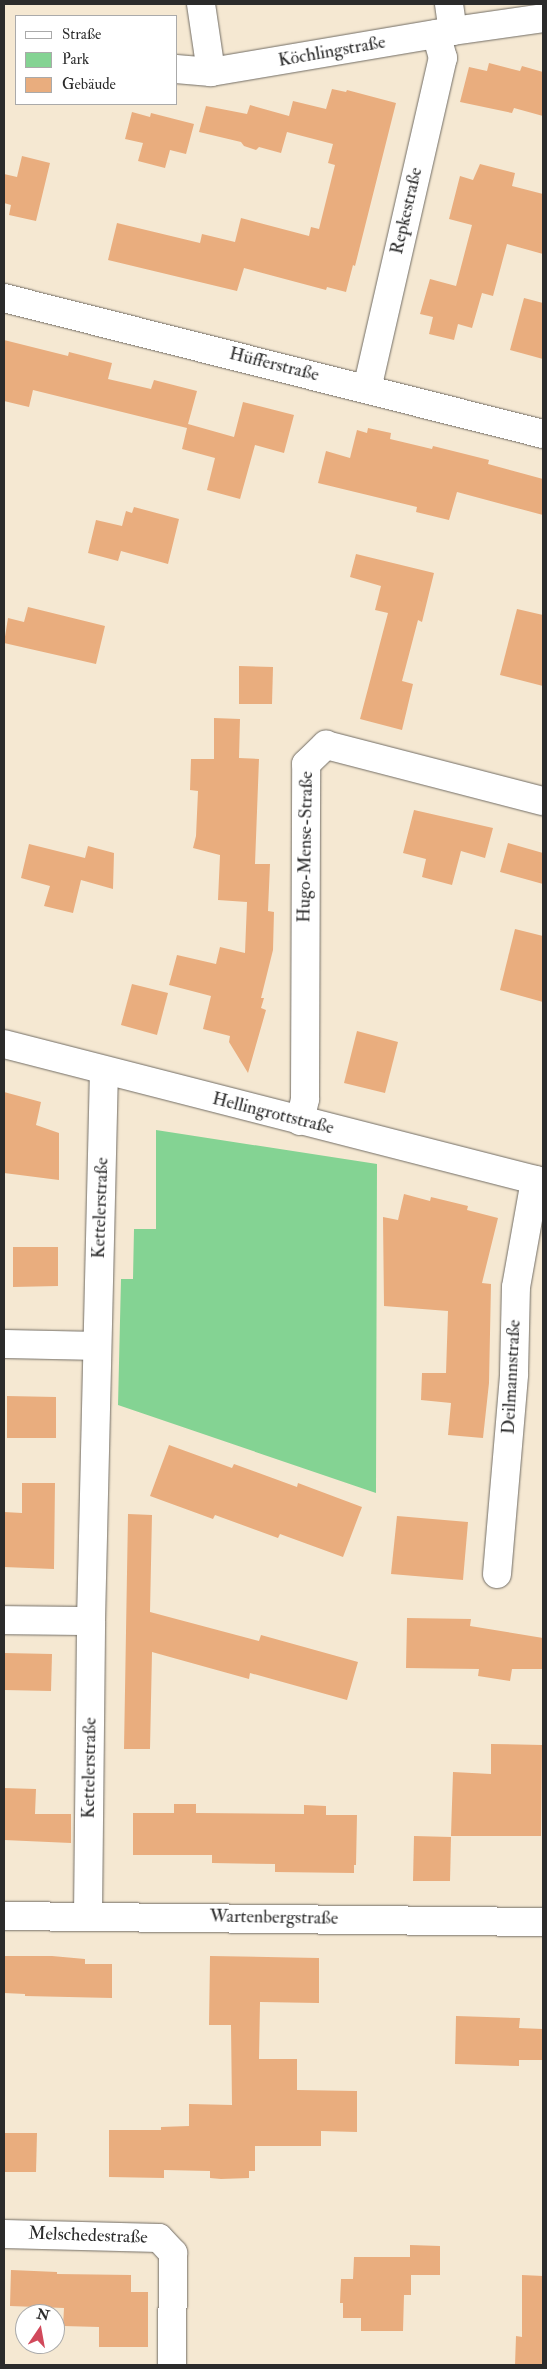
<!DOCTYPE html>
<html>
<head>
<meta charset="utf-8">
<style>
	body { margin:0 }
	#map { position:relative; width:547px; height:2369px; overflow:hidden; background:#f5e8d2; font-family:"IM FELL Double Pica",serif }
	div>[style] { position:absolute }
	.green>* { inset:0; background:#84d393 }
	.building>* { inset:0; background:#e9ad7e }
	.roads { filter:drop-shadow(0 0 1px #726d65) drop-shadow(0 0 1px #726d65) }
	.street>* { height:28px; margin:-14px; padding:0 14px; transform-origin:14px; border-radius:14px; background:#fff }
	span { translate:-50% -50%; white-space:nowrap; text-align:center; line-height:1.15; -webkit-text-stroke:4px #fff; paint-order:stroke }
	.street-label { font-size:18px; color:#2b2b2b }
	.frame { position:absolute; inset:0; border:5px solid #2b2b2b; pointer-events:none }
	.legend { position:absolute; left:15px; top:15px; width:162px; height:90px; box-sizing:border-box; background:#fff; border:1px solid #aaa; margin:0; padding:6px 9px; list-style:none; font-size:15px; color:#2b2b2b }
	.legend li { display:flex; align-items:center; gap:10px; height:25px }
	.legend b { width:25px; border:1px solid #aaa }
	.north { position:absolute; left:15px; top:2304px; width:50px; height:50px; box-sizing:border-box; background:#fff; border:1px solid #aaa; border-radius:50%; rotate:12deg; font-size:14px; font-weight:700; line-height:20px; text-align:center; color:#2b2b2b }
	.north::after { content:''; display:block; margin:auto; width:18px; height:22px; background:#d1495b; clip-path:polygon(50% 0,100% 100%,50% 72%,0 100%) }
</style>
</head>
<body>
<div id="map">
	<div class="green">
		<div style="clip-path:polygon(156px 1130px,377px 1164px,376px 1493px,118px 1405px,121px 1279px,133px 1279px,134px 1229px,156px 1229px)"></div>
	</div>
	<div class="building">
		<div style="clip-path:polygon(489px 63px,520px 71px,522px 66px,543px 72px,543px 116px,514px 108px,512px 113px,460px 102px,469px 67px,487px 71px)"></div>
		<div style="clip-path:polygon(332px 89px,346px 92px,347px 90px,396px 103px,355px 266px,353px 265px,346px 292px,327px 287px,326px 290px,244px 268px,237px 291px,108px 260px,117px 223px,200px 243px,202px 234px,235px 242px,241px 218px,309px 236px,311px 227px,319px 229px,335px 165px,328px 163px,333px 144px,287px 132px,281px 153px,259px 147px,256px 150px,244px 146px,241px 142px,199px 132px,206px 106px,247px 114px,250px 105px,289px 116px,293px 101px,326px 109px)"></div>
		<div style="clip-path:polygon(132px 112px,150px 117px,151px 113px,194px 124px,186px 154px,170px 150px,165px 168px,138px 161px,143px 143px,125px 139px)"></div>
		<div style="clip-path:polygon(22px 156px,50px 163px,36px 221px,9px 215px,11px 205px,4px 203px,4px 174px,17px 177px)"></div>
		<div style="clip-path:polygon(480px 164px,515px 173px,512px 186px,543px 194px,543px 254px,507px 244px,493px 296px,482px 293px,472px 328px,458px 324px,454px 340px,429px 334px,433px 317px,420px 314px,430px 279px,456px 286px,472px 225px,449px 219px,460px 176px,473px 180px)"></div>
		<div style="clip-path:polygon(524px 298px,543px 303px,543px 359px,510px 350px)"></div>
		<div style="clip-path:polygon(4px 340px,68px 356px,69px 352px,112px 363px,108px 379px,151px 389px,154px 380px,197px 391px,188px 424px,234px 437px,243px 402px,294px 415px,284px 453px,255px 445px,240px 499px,207px 490px,215px 458px,182px 449px,187px 428px,33px 390px,29px 407px,4px 401px)"></div>
		<div style="clip-path:polygon(368px 428px,391px 433px,390px 439px,432px 449px,433px 446px,489px 460px,488px 464px,543px 479px,543px 515px,457px 492px,449px 520px,416px 512px,417px 507px,318px 483px,326px 451px,350px 458px,357px 430px,367px 433px)"></div>
		<div style="clip-path:polygon(134px 507px,179px 519px,168px 564px,121px 551px,118px 561px,88px 553px,96px 520px,122px 526px,126px 511px,132px 513px)"></div>
		<div style="clip-path:polygon(356px 554px,434px 573px,422px 622px,418px 620px,402px 681px,413px 684px,402px 730px,360px 719px,388px 613px,375px 610px,381px 586px,350px 577px)"></div>
		<div style="clip-path:polygon(28px 607px,105px 626px,96px 664px,4px 643px,8px 618px,24px 622px)"></div>
		<div style="clip-path:polygon(517px 609px,543px 615px,543px 686px,500px 675px)"></div>
		<div style="clip-path:polygon(239px 666px,273px 667px,272px 704px,239px 704px)"></div>
		<div style="clip-path:polygon(214px 718px,240px 719px,239px 758px,259px 759px,255px 864px,270px 864px,268px 911px,274px 912px,273px 950px,261px 998px,264px 998px,261px 1008px,266px 1010px,248px 1073px,229px 1042px,230px 1036px,203px 1029px,211px 996px,169px 985px,177px 955px,216px 964px,220px 947px,245px 953px,247px 902px,218px 900px,220px 855px,193px 848px,196px 836px,198px 791px,190px 790px,191px 759px,214px 759px)"></div>
		<div style="clip-path:polygon(414px 810px,493px 828px,485px 858px,461px 851px,452px 885px,422px 877px,426px 859px,403px 853px)"></div>
		<div style="clip-path:polygon(508px 843px,543px 853px,543px 884px,500px 872px)"></div>
		<div style="clip-path:polygon(29px 844px,85px 858px,88px 846px,114px 853px,113px 889px,81px 880px,73px 913px,44px 906px,50px 886px,21px 878px)"></div>
		<div style="clip-path:polygon(515px 929px,543px 936px,543px 1002px,500px 990px)"></div>
		<div style="clip-path:polygon(132px 984px,168px 993px,157px 1035px,121px 1025px)"></div>
		<div style="clip-path:polygon(357px 1031px,398px 1042px,385px 1093px,344px 1083px)"></div>
		<div style="clip-path:polygon(4px 1092px,41px 1102px,36px 1125px,59px 1133px,59px 1180px,4px 1173px)"></div>
		<div style="clip-path:polygon(404px 1194px,430px 1201px,431px 1197px,468px 1206px,467px 1210px,498px 1218px,482px 1283px,491px 1284px,489px 1383px,483px 1438px,448px 1435px,451px 1403px,421px 1400px,422px 1373px,446px 1373px,448px 1311px,384px 1306px,383px 1217px,398px 1220px)"></div>
		<div style="clip-path:polygon(13px 1247px,58px 1247px,58px 1286px,13px 1287px)"></div>
		<div style="clip-path:polygon(7px 1396px,56px 1397px,56px 1438px,7px 1438px)"></div>
		<div style="clip-path:polygon(169px 1445px,232px 1468px,234px 1464px,297px 1487px,298px 1483px,362px 1507px,343px 1557px,280px 1534px,278px 1538px,215px 1515px,213px 1519px,150px 1496px)"></div>
		<div style="clip-path:polygon(22px 1483px,55px 1483px,54px 1569px,4px 1567px,4px 1512px,22px 1513px)"></div>
		<div style="clip-path:polygon(128px 1514px,152px 1515px,150px 1612px,259px 1641px,261px 1635px,358px 1662px,347px 1700px,250px 1673px,249px 1679px,152px 1652px,150px 1749px,124px 1749px)"></div>
		<div style="clip-path:polygon(397px 1516px,468px 1522px,463px 1580px,391px 1574px)"></div>
		<div style="clip-path:polygon(407px 1618px,471px 1619px,470px 1626px,543px 1638px,543px 1669px,512px 1669px,510px 1681px,478px 1676px,479px 1669px,406px 1668px)"></div>
		<div style="clip-path:polygon(4px 1653px,52px 1654px,51px 1691px,4px 1690px)"></div>
		<div style="clip-path:polygon(491px 1744px,542px 1745px,541px 1836px,451px 1836px,453px 1772px,491px 1774px)"></div>
		<div style="clip-path:polygon(4px 1788px,36px 1789px,35px 1814px,71px 1814px,71px 1843px,4px 1840px)"></div>
		<div style="clip-path:polygon(174px 1804px,196px 1804px,196px 1813px,304px 1814px,304px 1805px,326px 1806px,326px 1815px,357px 1815px,356px 1865px,354px 1865px,354px 1873px,275px 1872px,275px 1864px,212px 1863px,212px 1855px,133px 1855px,133px 1813px,174px 1813px)"></div>
		<div style="clip-path:polygon(414px 1836px,451px 1837px,450px 1881px,413px 1881px)"></div>
		<div style="clip-path:polygon(5px 1956px,52px 1956px,85px 1959px,85px 1964px,112px 1964px,112px 1998px,25px 1996px,25px 1994px,4px 1993px)"></div>
		<div style="clip-path:polygon(210px 1956px,319px 1958px,319px 2003px,260px 2002px,259px 2059px,297px 2059px,297px 2090px,357px 2091px,357px 2132px,321px 2131px,321px 2146px,255px 2146px,255px 2171px,249px 2171px,249px 2178px,221px 2179px,210px 2178px,210px 2171px,164px 2170px,164px 2178px,109px 2177px,109px 2130px,161px 2130px,161px 2127px,189px 2126px,189px 2104px,232px 2105px,231px 2025px,209px 2025px)"></div>
		<div style="clip-path:polygon(456px 2016px,520px 2018px,519px 2028px,543px 2029px,543px 2060px,519px 2060px,519px 2066px,455px 2064px)"></div>
		<div style="clip-path:polygon(4px 2133px,37px 2133px,36px 2172px,4px 2172px)"></div>
		<div style="clip-path:polygon(410px 2245px,440px 2246px,440px 2275px,411px 2275px,411px 2295px,404px 2295px,403px 2331px,361px 2331px,361px 2318px,343px 2318px,343px 2303px,340px 2303px,341px 2279px,353px 2279px,354px 2257px,410px 2257px)"></div>
		<div style="clip-path:polygon(11px 2270px,57px 2272px,57px 2274px,131px 2275px,131px 2292px,148px 2292px,148px 2347px,99px 2347px,99px 2327px,63px 2326px,64px 2308px,10px 2306px)"></div>
		<div style="clip-path:polygon(522px 2275px,543px 2276px,543px 2365px,515px 2365px,516px 2336px,522px 2337px)"></div>
	</div>
	<div class="roads">
		<div class="street">
			<div style="left:201px;top:4px;width:69px;rotate:81.6deg"></div>
			<div style="left:449px;top:4px;width:27px;rotate:82deg"></div>
			<div style="left:176px;top:69px;width:35px;rotate:5deg"></div>
			<div style="left:211px;top:72px;width:245px;rotate:-9.6deg"></div>
			<div style="left:453px;top:31px;width:91px;rotate:-8.2deg"></div>
			<div style="left:4px;top:298px;width:556px;rotate:14.16deg"></div>
			<div style="left:367px;top:389px;width:340px;rotate:-77.1deg"></div>
			<div style="left:443px;top:58px;width:25px;rotate:-106deg"></div>
			<div style="left:4px;top:1044px;width:556px;rotate:14.36deg"></div>
			<div style="left:300px;top:1121px;width:23px;rotate:-77deg"></div>
			<div style="left:305px;top:1099px;width:335px;rotate:-89.8deg"></div>
			<div style="left:306px;top:764px;width:28px;rotate:-44deg"></div>
			<div style="left:326px;top:745px;width:224px;rotate:14.5deg"></div>
			<div style="left:4px;top:1344px;width:93px;rotate:1.2deg"></div>
			<div style="left:497px;top:1574px;width:201px;rotate:-85.1deg"></div>
			<div style="left:514px;top:1374px;width:87px;rotate:-88.7deg"></div>
			<div style="left:516px;top:1287px;width:109px;rotate:-79.9deg"></div>
			<div style="left:4px;top:1620px;width:87px;rotate:0.7deg"></div>
			<div style="left:4px;top:1916px;width:539px;rotate:0.64deg"></div>
			<div style="left:88px;top:1916px;width:295px;rotate:-89.4deg"></div>
			<div style="left:91px;top:1621px;width:550px;rotate:-88.65deg"></div>
			<div style="left:4px;top:2234px;width:155px;rotate:1.5deg"></div>
			<div style="left:159px;top:2238px;width:21px;rotate:47deg"></div>
			<div style="left:173px;top:2253px;width:112px;rotate:90.5deg"></div>
		</div>
	</div>
	<div class="street-label">
		<span style="left:332px;top:52px;rotate:-10deg">Köchlingstraße</span>
		<span style="left:407px;top:211px;rotate:-77deg">Repkestraße</span>
		<span style="left:274px;top:365px;rotate:14deg">Hüfferstraße</span>
		<span style="left:306px;top:847px;rotate:-89deg">Hugo-Mense-Straße</span>
		<span style="left:273px;top:1114px;rotate:14deg">Hellingrottstraße</span>
		<span style="left:101px;top:1208px;rotate:-88deg">Kettelerstraße</span>
		<span style="left:512px;top:1377px;rotate:-87deg">Deilmannstraße</span>
		<span style="left:90px;top:1768px;rotate:-89deg">Kettelerstraße</span>
		<span style="left:274px;top:1918px;rotate:1deg">Wartenbergstraße</span>
		<span style="left:88px;top:2236px;rotate:2deg">Melschedestraße</span>
	</div>
	<div class="frame"></div>
	<ul class="legend">
	<li><b style="height:6px;background:#fff"></b>Straße</li>
	<li><b style="height:14px;background:#84d393"></b>Park</li>
	<li><b style="height:14px;background:#e9ad7e"></b>Gebäude</li>
	</ul>
	<div class="north">N</div>
</div>
</body>
</html>
